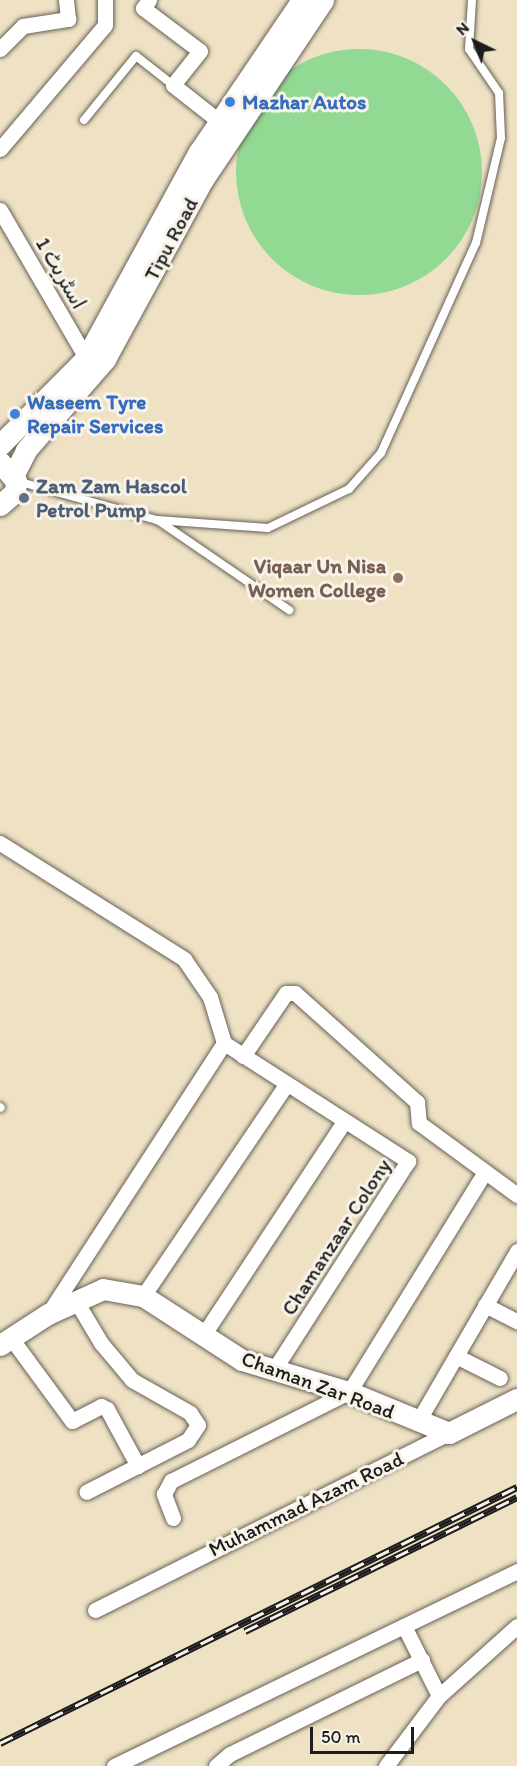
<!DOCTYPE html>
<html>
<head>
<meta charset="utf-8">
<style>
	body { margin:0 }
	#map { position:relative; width:517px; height:1766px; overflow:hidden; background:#efe1c4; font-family:Itim,"Playpen Sans Arabic",sans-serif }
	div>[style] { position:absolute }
	.green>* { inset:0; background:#92d994 }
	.round { border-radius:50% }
	.roads { filter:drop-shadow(0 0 2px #666157) drop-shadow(0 0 2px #666157) }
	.lane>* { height:8px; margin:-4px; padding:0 4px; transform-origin:4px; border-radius:4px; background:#fff }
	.street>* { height:15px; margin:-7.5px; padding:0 7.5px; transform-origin:7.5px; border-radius:7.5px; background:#fff }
	.secondary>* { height:21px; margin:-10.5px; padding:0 10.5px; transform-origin:10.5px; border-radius:10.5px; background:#fff }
	.rail>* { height:7px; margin-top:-3.5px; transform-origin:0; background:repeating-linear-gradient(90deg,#f7f3e8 0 14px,#1c1c1c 0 28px); box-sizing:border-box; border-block:2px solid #1c1c1c }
	.dots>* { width:16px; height:16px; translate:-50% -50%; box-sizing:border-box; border:3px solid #f7f3e8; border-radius:50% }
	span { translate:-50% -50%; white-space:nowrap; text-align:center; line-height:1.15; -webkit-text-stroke:6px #f7f3e8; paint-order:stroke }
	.shop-label { font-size:21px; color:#366cbe; font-weight:700 }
	.left { translate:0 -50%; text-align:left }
	.street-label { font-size:21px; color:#1c1c1c }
	.service-label { font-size:21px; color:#4e5e75; font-weight:700 }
	.education-label { font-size:21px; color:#785e54; font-weight:700 }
	.right { translate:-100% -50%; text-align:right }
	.north { position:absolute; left:445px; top:12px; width:60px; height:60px; -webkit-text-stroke:4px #f7f3e8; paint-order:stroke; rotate:317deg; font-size:16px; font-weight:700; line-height:24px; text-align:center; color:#1c1c1c }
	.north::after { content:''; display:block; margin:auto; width:21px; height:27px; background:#1c1c1c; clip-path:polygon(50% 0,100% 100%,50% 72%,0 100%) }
	.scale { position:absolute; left:310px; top:1727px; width:104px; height:27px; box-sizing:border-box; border:3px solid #1c1c1c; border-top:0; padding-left:8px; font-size:18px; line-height:21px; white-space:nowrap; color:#1c1c1c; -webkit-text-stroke:4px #f7f3e8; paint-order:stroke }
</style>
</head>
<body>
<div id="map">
	<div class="green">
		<div class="round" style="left:236px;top:49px;width:246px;height:246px"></div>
	</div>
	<div class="roads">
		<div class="lane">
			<div style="left:84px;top:120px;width:82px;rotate:-50.9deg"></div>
			<div style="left:136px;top:56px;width:47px;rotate:38.1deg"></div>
			<div style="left:17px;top:481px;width:145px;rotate:15.6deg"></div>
			<div style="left:157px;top:520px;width:111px;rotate:4.1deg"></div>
			<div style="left:268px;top:528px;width:90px;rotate:-25.7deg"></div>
			<div style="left:349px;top:489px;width:48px;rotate:-48.4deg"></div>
			<div style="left:381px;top:453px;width:230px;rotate:-65.7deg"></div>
			<div style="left:476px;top:243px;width:108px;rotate:-76.6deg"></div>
			<div style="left:501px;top:138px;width:45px;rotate:-92.5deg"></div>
			<div style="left:499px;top:93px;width:53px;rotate:-124.3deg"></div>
			<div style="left:469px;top:49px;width:49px;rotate:-86.5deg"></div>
			<div style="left:159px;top:521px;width:158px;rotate:34.4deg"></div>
			<div style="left:0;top:1107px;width:1px;rotate:45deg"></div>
		</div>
		<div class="street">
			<div style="left:149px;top:0;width:10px;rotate:127deg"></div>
			<div style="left:143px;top:8px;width:71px;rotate:37deg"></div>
			<div style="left:200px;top:51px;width:43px;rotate:128.5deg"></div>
			<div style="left:173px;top:85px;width:60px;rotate:38.2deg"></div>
			<div style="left:0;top:49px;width:33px;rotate:-45deg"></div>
			<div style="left:23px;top:26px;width:46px;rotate:-8.8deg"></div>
			<div style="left:68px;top:19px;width:19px;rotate:-96deg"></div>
			<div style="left:0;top:149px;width:162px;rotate:-49.7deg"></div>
			<div style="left:105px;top:25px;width:25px;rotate:-90deg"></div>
			<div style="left:0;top:210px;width:171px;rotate:59.8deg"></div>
			<div style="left:0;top:843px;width:218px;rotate:32.2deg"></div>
			<div style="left:184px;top:959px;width:46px;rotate:55.6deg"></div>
			<div style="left:210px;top:997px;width:48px;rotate:73.1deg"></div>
			<div style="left:224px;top:1043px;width:219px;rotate:32.7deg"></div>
			<div style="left:408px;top:1161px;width:246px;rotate:122.7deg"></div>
			<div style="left:243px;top:1056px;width:76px;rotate:-55.7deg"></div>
			<div style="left:286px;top:993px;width:9px"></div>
			<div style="left:295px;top:993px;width:164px;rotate:41.8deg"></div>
			<div style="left:417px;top:1102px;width:21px;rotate:85deg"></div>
			<div style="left:419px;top:1123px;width:122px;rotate:36.3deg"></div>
			<div style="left:143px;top:1296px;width:254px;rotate:-55.9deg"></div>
			<div style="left:76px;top:1301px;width:49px;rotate:59.2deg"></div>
			<div style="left:101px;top:1343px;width:48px;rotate:50deg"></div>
			<div style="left:132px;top:1380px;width:67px;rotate:29.6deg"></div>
			<div style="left:190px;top:1413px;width:14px;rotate:56deg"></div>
			<div style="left:198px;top:1425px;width:18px;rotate:124deg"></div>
			<div style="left:188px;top:1440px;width:114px;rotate:153deg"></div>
			<div style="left:485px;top:1305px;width:36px;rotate:27deg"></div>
			<div style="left:48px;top:1314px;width:323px;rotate:-57deg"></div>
			<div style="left:202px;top:1337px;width:258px;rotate:-56.6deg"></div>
			<div style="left:11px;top:1338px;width:103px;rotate:53.7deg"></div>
			<div style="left:72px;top:1421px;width:33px;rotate:-27deg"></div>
			<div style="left:101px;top:1406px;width:7px;rotate:27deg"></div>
			<div style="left:107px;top:1409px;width:65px;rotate:61.5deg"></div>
			<div style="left:456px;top:1356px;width:49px;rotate:26.6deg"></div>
			<div style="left:417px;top:1423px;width:199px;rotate:-59.8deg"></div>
			<div style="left:173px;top:1518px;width:26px;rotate:-111deg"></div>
			<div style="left:164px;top:1494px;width:15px;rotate:-62deg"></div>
			<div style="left:171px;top:1481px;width:199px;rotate:-26.6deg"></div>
			<div style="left:349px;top:1392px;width:255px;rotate:-58.3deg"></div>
			<div style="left:95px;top:1610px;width:396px;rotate:-26.6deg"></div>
			<div style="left:404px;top:1626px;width:78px;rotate:63.4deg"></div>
			<div style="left:114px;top:1766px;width:448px;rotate:-25.8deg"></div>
			<div style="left:216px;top:1766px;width:18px;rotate:-41deg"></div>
			<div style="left:230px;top:1754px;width:214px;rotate:-26.1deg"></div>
			<div style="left:386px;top:1766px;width:88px;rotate:-52.9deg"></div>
			<div style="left:439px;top:1696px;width:105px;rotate:-41.9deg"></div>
		</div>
		<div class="secondary">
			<div style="left:0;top:445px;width:122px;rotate:-45.3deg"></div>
			<div style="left:86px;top:358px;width:235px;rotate:-61.3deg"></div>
			<div style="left:199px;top:152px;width:184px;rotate:-55.9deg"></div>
			<div style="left:0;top:462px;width:25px;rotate:50deg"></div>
			<div style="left:16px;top:481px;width:11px;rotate:95deg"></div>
			<div style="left:15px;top:492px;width:20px;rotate:139deg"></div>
			<div style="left:14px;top:474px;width:27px;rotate:-63deg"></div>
			<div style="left:26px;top:450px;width:121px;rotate:-49deg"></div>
			<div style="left:105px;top:359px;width:203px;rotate:-61.4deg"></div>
			<div style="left:202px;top:181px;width:218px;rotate:-56.2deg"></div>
			<div style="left:0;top:1345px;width:57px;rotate:-32.9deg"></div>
			<div style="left:48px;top:1314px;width:60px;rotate:-24.4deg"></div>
			<div style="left:103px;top:1289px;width:41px;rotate:9.9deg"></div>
			<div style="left:143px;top:1296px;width:118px;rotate:32.9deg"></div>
			<div style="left:242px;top:1360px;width:112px;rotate:16.7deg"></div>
			<div style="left:349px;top:1392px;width:108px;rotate:22.3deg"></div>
			<div style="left:449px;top:1433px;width:76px;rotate:-26.6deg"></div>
		</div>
	</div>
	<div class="rail">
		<div style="left:245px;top:1631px;width:303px;rotate:-26.2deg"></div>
		<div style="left:0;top:1743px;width:577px;rotate:-26.34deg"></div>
	</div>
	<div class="dots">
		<div style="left:230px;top:102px;background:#3f7fe0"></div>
		<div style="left:15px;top:414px;background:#3f7fe0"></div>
		<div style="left:24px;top:498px;background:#5c6f8a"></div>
		<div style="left:398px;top:578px;background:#8d6e63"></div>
	</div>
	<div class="shop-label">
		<span class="left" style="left:242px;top:102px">Mazhar Autos</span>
		<span class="left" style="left:27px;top:414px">Waseem Tyre<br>Repair Services</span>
	</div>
	<div class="street-label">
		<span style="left:171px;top:239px;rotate:-62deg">Tipu Road</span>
		<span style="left:61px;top:273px;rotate:60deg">اسٹریٹ 1</span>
		<span style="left:336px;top:1237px;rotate:-57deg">Chamanzaar Colony</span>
		<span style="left:318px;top:1385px;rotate:20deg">Chaman Zar Road</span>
		<span style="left:306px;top:1504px;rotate:-26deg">Muhammad Azam Road</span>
	</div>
	<div class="service-label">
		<span class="left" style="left:36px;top:498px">Zam Zam Hascol<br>Petrol Pump</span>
	</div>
	<div class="education-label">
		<span class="right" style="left:386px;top:578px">Viqaar Un Nisa<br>Women College</span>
	</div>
	<div class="north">N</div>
	<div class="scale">50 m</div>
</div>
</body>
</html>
